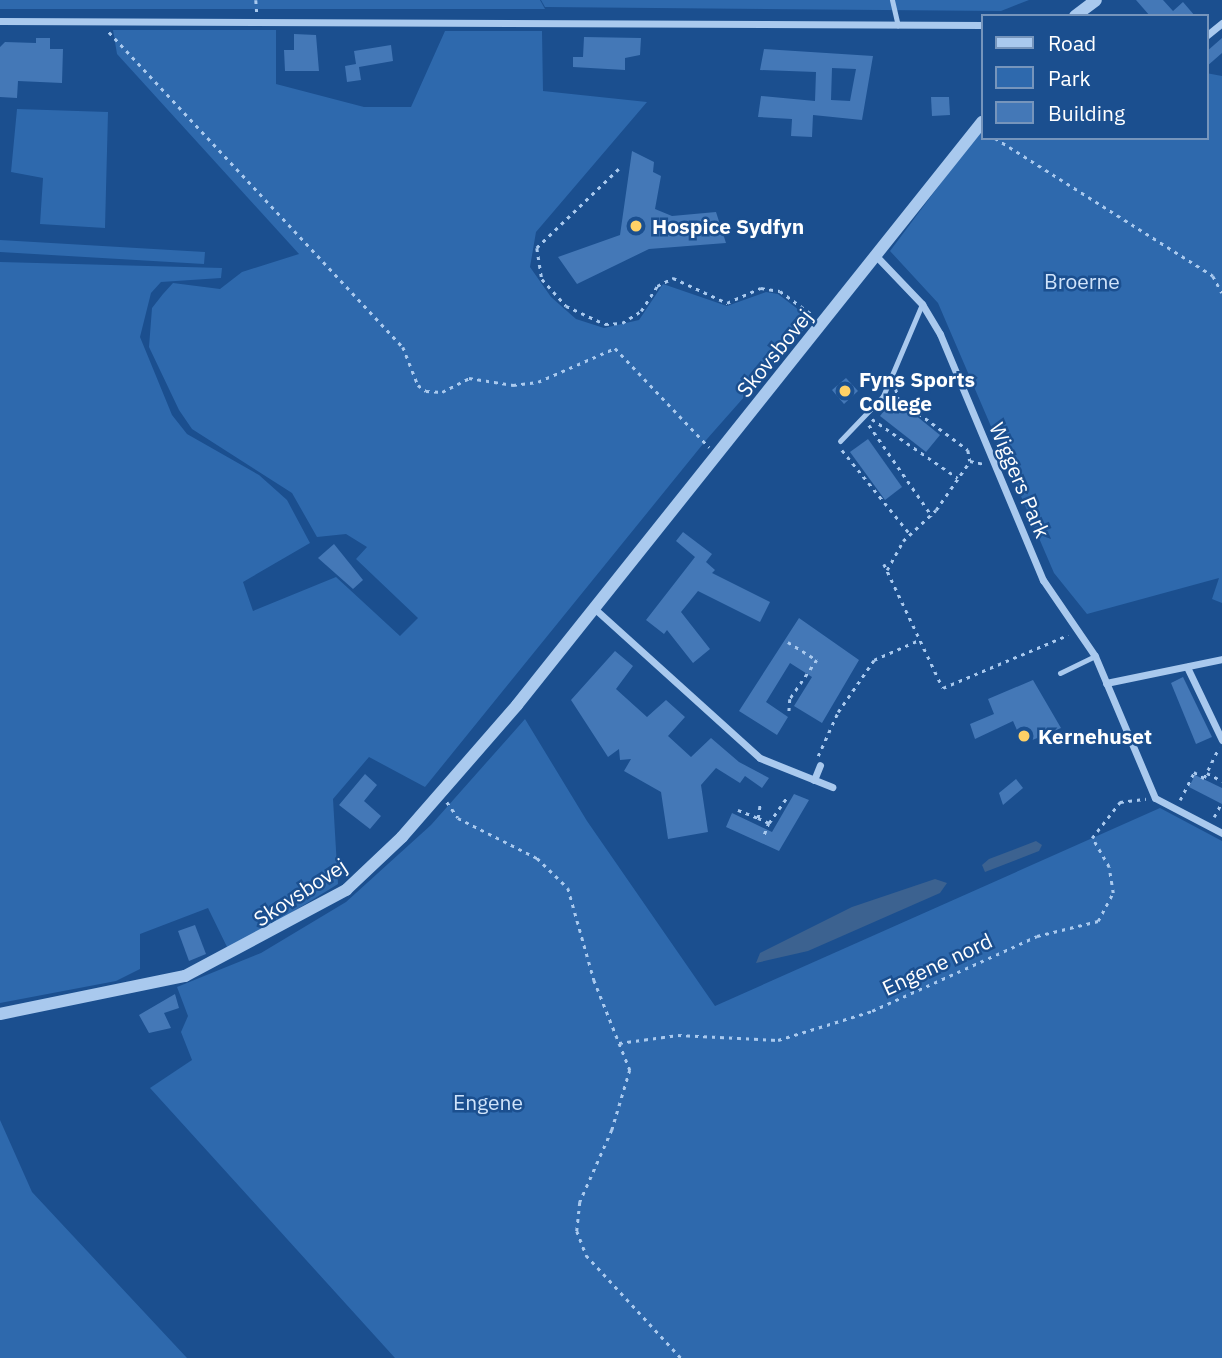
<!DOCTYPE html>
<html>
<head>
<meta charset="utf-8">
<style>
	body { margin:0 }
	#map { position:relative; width:1222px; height:1358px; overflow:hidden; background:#1b4f8f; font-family:"IBM Plex Sans",sans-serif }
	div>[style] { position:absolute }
	.green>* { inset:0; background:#2e69ad }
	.water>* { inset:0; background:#3c6290 }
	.building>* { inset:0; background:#4478b7 }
	.path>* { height:2.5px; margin-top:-1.25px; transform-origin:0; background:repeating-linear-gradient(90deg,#a9c9ee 0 3.5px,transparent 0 8.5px) }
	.service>* { height:5px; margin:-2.5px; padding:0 2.5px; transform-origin:2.5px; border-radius:2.5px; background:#a9c9ee }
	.minor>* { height:7px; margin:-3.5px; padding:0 3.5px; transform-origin:3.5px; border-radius:3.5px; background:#a9c9ee }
	.tertiary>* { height:12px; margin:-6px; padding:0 6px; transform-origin:6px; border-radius:6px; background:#a9c9ee }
	.dots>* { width:19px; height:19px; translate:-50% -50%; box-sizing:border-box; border:4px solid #1b4f8f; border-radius:50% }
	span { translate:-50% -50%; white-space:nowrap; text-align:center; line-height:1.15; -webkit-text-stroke:5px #1b4f8f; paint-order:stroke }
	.poi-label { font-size:21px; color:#fff; font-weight:700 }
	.left { translate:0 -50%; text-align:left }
	.park-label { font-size:21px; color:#cfe3fa }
	.street-label { font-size:21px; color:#fff }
	.legend { position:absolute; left:981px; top:14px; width:228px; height:126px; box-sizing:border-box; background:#1b4f8f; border:2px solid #7695bc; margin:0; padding:9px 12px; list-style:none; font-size:21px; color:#fff }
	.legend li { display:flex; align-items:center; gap:14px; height:35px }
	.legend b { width:35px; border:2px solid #7695bc }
</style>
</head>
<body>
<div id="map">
	<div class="green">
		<div style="clip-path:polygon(0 0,540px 0,545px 9px,0 9px)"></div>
		<div style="clip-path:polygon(541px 0,1029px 0,1001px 11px,545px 7px)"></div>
		<div style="clip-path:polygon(113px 30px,276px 30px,276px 84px,364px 107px,411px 107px,445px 31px,542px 31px,543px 91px,647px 102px,536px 232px,530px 267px,551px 297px,576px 319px,604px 328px,639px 320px,663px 284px,727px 306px,766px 292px,778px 294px,812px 320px,707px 439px,425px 787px,369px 757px,333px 799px,338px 884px,229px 951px,208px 908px,140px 934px,140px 969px,116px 981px,0 1003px,0 262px,222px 268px,221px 278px,161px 282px,151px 293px,140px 337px,172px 415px,187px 434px,259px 475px,287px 500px,310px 543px,243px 582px,253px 611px,336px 577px,400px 636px,418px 618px,356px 559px,367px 547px,346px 534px,317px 537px,292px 493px,192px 429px,179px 410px,149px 347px,152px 308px,163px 294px,173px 283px,220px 289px,242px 272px,299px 254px,117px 54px)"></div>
		<div style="clip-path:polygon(1206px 73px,1222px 76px,1222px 603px,1212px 599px,1219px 578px,1087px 614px,1054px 573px,938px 303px,890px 251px,982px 128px,982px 138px,1206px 138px)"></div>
		<div style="clip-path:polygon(17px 109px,108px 112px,105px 228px,40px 224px,43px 178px,11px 172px)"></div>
		<div style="clip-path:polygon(0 240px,205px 252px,204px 264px,0 252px)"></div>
		<div style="clip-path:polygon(525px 719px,587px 821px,715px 1006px,1160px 808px,1222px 841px,1222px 1358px,395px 1358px,150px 1088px,192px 1060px,181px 1032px,188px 1016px,177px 987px,261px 953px,346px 902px,431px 825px)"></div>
		<div style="clip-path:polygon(0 1120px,32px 1192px,187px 1358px,0 1358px)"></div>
	</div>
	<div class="water">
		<div style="clip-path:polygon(1036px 841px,1042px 845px,1039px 851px,985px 872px,982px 865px,989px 859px)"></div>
		<div style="clip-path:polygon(935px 879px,947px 883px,940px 893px,808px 951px,756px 963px,760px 953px,852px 907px)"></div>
	</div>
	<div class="building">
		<div style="clip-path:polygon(1136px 0,1163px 0,1173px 11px,1183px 2px,1195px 16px,1150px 16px)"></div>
		<div style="clip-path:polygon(294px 34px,316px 35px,319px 71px,285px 71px,284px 50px,294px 50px)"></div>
		<div style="clip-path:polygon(584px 37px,641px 38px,640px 55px,625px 58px,625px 70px,573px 67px,573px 57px,583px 57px)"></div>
		<div style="clip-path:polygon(36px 38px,50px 38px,50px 49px,63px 49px,62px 83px,18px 81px,17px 98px,0 97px,0 47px,5px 42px,36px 43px)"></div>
		<div style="clip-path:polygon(1222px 38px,1222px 53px,1206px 67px,1206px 52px)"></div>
		<div style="clip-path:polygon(391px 45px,393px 61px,359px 67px,361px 80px,347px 82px,345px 66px,356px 64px,354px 51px)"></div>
		<div style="clip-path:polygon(evenodd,764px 49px,873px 56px,862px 120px,813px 115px,812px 137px,791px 136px,792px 119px,758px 117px,761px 96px,815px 101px,816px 72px,760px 70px,764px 49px,832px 68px,856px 69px,850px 101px,831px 100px,832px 68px)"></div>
		<div style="clip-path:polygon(931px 97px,949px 97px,950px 115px,932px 116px)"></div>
		<div style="clip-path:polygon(632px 151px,654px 162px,653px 172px,661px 176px,655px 209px,672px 216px,716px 212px,726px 243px,649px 249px,577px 284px,558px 257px,620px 235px)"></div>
		<div style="clip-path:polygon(846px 378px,858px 391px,844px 404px,832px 390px)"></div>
		<div style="clip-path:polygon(894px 398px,940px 435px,926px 452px,880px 416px)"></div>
		<div style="clip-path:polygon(868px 439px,902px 487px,885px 500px,850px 452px)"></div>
		<div style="clip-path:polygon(683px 532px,712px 554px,706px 562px,715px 570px,712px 573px,770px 602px,760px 622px,698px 591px,681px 612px,710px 649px,693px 663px,667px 630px,664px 634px,646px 620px,695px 557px,676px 541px)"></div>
		<div style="clip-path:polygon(334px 544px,363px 580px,353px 589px,318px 558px)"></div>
		<div style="clip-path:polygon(799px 618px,859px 660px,822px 723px,794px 706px,812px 677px,790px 663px,766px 702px,788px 717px,777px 735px,739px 711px)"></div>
		<div style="clip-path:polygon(615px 651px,633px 666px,616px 689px,647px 717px,666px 700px,685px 717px,668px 736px,691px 757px,711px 738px,739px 762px,769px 778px,762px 788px,745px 776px,740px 783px,716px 768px,701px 785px,708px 832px,668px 839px,661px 792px,624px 771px,631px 759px,620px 760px,619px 749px,608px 757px,571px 700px)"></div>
		<div style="clip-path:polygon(1183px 677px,1212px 737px,1196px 744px,1171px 683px)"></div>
		<div style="clip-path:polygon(1033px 680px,1061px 728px,1023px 744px,1013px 721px,975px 739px,970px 724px,994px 714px,988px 699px)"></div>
		<div style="clip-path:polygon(365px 774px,377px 785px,364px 801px,381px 816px,370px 829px,339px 805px)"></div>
		<div style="clip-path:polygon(1195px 775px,1222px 788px,1222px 804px,1189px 787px)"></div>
		<div style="clip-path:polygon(1016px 779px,1023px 788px,1003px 805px,999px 793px)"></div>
		<div style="clip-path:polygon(794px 794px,809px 800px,779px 851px,726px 827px,732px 813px,772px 832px)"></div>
		<div style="clip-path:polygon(195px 925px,206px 954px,189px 961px,178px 931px)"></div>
		<div style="clip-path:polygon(175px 994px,179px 1008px,164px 1013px,171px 1028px,149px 1033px,139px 1015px)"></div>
	</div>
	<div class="path">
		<div style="left:256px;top:0;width:13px;rotate:86deg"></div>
		<div style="left:109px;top:32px;width:431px;rotate:47deg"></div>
		<div style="left:403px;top:347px;width:41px;rotate:68.5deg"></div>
		<div style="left:418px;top:385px;width:10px;rotate:37deg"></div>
		<div style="left:426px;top:391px;width:16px;rotate:4deg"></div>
		<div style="left:442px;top:392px;width:30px;rotate:-27deg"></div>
		<div style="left:469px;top:378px;width:45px;rotate:9deg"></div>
		<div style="left:513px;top:385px;width:25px;rotate:-7deg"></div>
		<div style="left:538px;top:382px;width:84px;rotate:-23.8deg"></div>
		<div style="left:615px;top:348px;width:137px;rotate:46.5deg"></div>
		<div style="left:995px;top:138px;width:258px;rotate:32.3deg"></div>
		<div style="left:1213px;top:276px;width:19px;rotate:62deg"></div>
		<div style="left:619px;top:169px;width:114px;rotate:136.1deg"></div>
		<div style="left:537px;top:248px;width:31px;rotate:81deg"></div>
		<div style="left:542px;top:279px;width:36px;rotate:48deg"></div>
		<div style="left:566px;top:306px;width:43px;rotate:24.8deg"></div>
		<div style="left:605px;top:324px;width:17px;rotate:-3deg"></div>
		<div style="left:622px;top:323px;width:22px;rotate:-32deg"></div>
		<div style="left:641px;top:311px;width:30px;rotate:-57deg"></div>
		<div style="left:657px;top:286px;width:18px;rotate:-27deg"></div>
		<div style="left:673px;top:278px;width:60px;rotate:24.8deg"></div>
		<div style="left:727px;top:303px;width:37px;rotate:-24deg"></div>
		<div style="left:761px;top:288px;width:19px;rotate:9deg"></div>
		<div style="left:780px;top:291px;width:42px;rotate:36.3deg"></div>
		<div style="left:896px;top:389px;width:9px;rotate:77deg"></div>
		<div style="left:898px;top:398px;width:87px;rotate:36.6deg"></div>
		<div style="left:968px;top:450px;width:11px;rotate:80deg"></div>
		<div style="left:872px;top:419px;width:104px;rotate:34.5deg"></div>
		<div style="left:869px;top:425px;width:111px;rotate:55.3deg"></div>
		<div style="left:842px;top:450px;width:108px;rotate:51deg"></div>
		<div style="left:884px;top:564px;width:137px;rotate:64.6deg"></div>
		<div style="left:943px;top:688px;width:136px;rotate:-23deg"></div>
		<div style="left:887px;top:570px;width:33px;rotate:-61deg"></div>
		<div style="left:903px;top:541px;width:45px;rotate:-43.2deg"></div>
		<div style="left:936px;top:510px;width:60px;rotate:-55.2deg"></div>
		<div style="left:970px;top:461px;width:14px;rotate:12deg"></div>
		<div style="left:788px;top:642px;width:34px;rotate:32deg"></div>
		<div style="left:817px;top:660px;width:47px;rotate:124.7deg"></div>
		<div style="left:790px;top:699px;width:14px;rotate:94deg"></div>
		<div style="left:818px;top:756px;width:48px;rotate:-65.6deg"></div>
		<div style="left:838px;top:712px;width:63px;rotate:-55.3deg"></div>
		<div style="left:874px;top:660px;width:49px;rotate:-24deg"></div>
		<div style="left:1207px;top:773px;width:17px;rotate:28deg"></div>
		<div style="left:1180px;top:800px;width:31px;rotate:-63deg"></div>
		<div style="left:1194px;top:772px;width:12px;rotate:31deg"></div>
		<div style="left:1204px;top:778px;width:34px;rotate:-64deg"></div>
		<div style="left:447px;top:802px;width:19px;rotate:55deg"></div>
		<div style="left:458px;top:818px;width:89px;rotate:26.9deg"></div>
		<div style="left:537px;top:858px;width:43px;rotate:44.1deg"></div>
		<div style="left:568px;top:888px;width:96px;rotate:74.2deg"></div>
		<div style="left:594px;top:980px;width:97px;rotate:68.2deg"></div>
		<div style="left:630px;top:1070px;width:63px;rotate:106.7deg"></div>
		<div style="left:612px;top:1130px;width:79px;rotate:114deg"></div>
		<div style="left:580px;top:1202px;width:29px;rotate:96deg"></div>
		<div style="left:577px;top:1231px;width:26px;rotate:69deg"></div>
		<div style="left:586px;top:1255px;width:140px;rotate:47.3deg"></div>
		<div style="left:738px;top:810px;width:22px;rotate:22deg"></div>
		<div style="left:758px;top:818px;width:15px;rotate:-82deg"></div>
		<div style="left:1214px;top:817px;width:17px;rotate:-62deg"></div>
		<div style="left:758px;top:818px;width:12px;rotate:24deg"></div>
		<div style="left:769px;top:823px;width:14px;rotate:111deg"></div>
		<div style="left:769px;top:823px;width:32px;rotate:-55deg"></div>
		<div style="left:619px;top:1043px;width:60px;rotate:-7.7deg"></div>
		<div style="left:678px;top:1035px;width:100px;rotate:2.9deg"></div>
		<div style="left:778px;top:1040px;width:98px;rotate:-17.1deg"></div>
		<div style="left:872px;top:1011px;width:181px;rotate:-24.4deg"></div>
		<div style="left:1037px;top:936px;width:63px;rotate:-13.8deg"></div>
		<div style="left:1098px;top:921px;width:32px;rotate:-62deg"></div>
		<div style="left:1113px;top:893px;width:26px;rotate:-99deg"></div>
		<div style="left:1109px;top:867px;width:34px;rotate:-120deg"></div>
		<div style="left:1092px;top:838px;width:46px;rotate:-52.1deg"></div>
		<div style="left:1120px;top:802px;width:26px;rotate:-7deg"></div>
	</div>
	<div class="service">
		<div style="left:892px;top:0;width:26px;rotate:77deg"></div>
		<div style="left:840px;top:441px;width:62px;rotate:-46.3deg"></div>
		<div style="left:883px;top:396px;width:100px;rotate:-67deg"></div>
		<div style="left:1060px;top:673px;width:39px;rotate:-26deg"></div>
	</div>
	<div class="minor">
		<div style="left:0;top:21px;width:982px;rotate:0.23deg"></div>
		<div style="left:1206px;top:36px;width:21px;rotate:-39deg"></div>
		<div style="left:878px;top:258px;width:64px;rotate:46.3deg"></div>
		<div style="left:922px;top:304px;width:35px;rotate:59deg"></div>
		<div style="left:940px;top:334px;width:267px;rotate:67.3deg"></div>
		<div style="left:1043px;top:580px;width:92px;rotate:55.6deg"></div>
		<div style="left:1095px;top:656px;width:154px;rotate:67.1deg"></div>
		<div style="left:1155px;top:798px;width:76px;rotate:27.6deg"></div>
		<div style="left:595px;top:609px;width:222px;rotate:42.1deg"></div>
		<div style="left:760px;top:758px;width:78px;rotate:21.9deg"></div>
		<div style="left:1187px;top:667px;width:81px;rotate:64.4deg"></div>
		<div style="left:1106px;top:683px;width:118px;rotate:-11.7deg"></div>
		<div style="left:814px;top:780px;width:16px;rotate:-68deg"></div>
	</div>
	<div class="tertiary">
		<div style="left:1075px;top:16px;width:26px;rotate:-37deg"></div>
		<div style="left:0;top:1014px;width:189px;rotate:-11.6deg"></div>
		<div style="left:185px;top:976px;width:183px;rotate:-28.1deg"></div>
		<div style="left:346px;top:890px;width:77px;rotate:-43.4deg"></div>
		<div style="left:402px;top:837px;width:175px;rotate:-48.9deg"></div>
		<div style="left:517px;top:705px;width:746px;rotate:-51.42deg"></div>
	</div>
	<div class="dots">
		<div style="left:636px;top:226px;background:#ffd166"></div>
		<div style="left:845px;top:391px;background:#ffd166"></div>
		<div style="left:1024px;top:736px;background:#ffd166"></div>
	</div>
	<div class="poi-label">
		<span class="left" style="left:652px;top:226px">Hospice Sydfyn</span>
		<span class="left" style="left:859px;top:391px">Fyns Sports<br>College</span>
		<span class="left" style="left:1038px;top:736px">Kernehuset</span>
	</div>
	<div class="park-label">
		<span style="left:1082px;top:281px">Broerne</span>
		<span style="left:488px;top:1102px">Engene</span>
	</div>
	<div class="street-label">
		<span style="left:774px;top:353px;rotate:-51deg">Skovsbovej</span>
		<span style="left:1020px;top:480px;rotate:67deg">Wiggers Park</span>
		<span style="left:300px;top:892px;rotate:-33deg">Skovsbovej</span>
		<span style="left:937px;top:964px;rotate:-25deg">Engene nord</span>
	</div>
	<ul class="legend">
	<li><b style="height:9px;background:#a9c9ee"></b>Road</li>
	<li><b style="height:19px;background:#2e69ad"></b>Park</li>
	<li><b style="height:19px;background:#4478b7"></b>Building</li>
	</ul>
</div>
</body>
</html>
